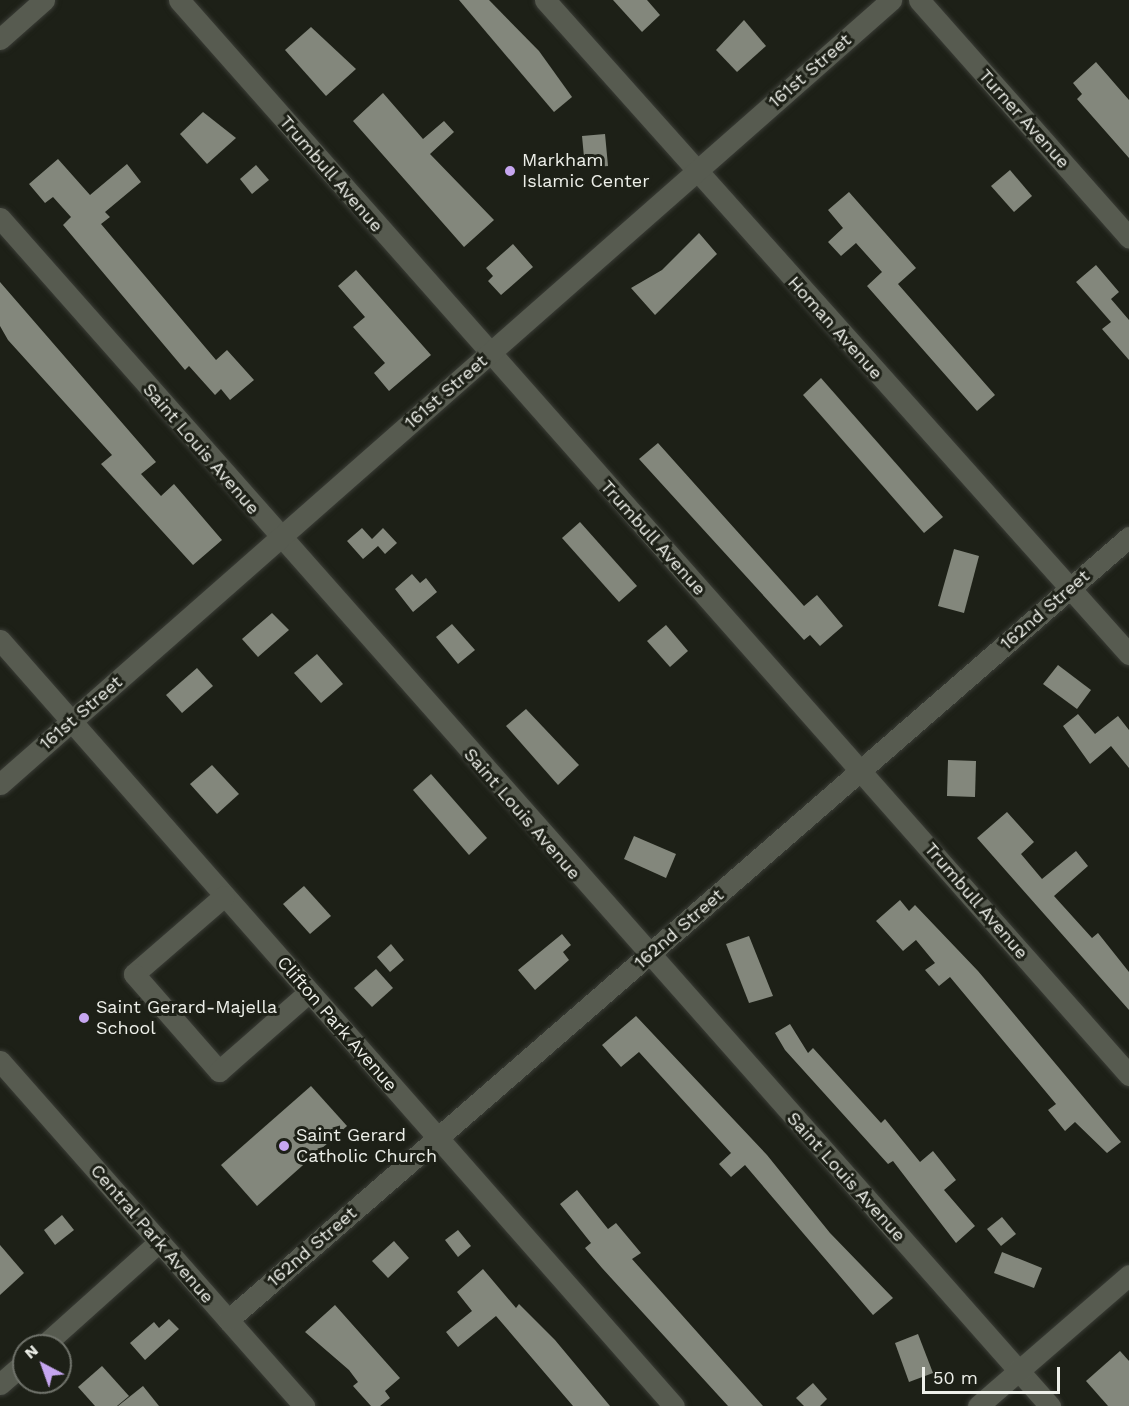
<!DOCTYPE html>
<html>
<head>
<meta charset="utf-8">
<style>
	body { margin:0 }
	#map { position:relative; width:1129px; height:1406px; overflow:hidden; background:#1d2017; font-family:"Work Sans",sans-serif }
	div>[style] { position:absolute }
	.building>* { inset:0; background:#83877c }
	.roads { filter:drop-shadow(0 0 2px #3a3c36) drop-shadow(0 0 2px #3a3c36) }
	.minor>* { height:21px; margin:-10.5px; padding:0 10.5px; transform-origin:10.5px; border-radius:10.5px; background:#575b50 }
	.dots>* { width:16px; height:16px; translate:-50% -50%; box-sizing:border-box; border:3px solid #1d2017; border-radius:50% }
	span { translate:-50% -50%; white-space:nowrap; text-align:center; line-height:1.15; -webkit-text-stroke:6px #1d2017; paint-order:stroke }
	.street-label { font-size:18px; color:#edefe9 }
	.poi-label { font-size:18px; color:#edefe9 }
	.left { translate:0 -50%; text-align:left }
	.north { position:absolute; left:12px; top:1334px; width:60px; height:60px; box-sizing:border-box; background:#1d2017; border:2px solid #70736b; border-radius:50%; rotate:319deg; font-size:16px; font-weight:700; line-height:24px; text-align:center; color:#edefe9 }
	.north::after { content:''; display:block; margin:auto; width:21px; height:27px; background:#c6a6f0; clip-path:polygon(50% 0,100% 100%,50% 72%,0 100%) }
	.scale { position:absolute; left:922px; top:1367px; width:138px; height:27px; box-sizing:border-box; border:3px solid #edefe9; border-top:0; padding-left:8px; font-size:18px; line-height:21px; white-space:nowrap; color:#edefe9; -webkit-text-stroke:4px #1d2017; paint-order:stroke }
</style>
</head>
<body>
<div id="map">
	<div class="building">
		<div style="clip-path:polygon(459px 0,489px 0,539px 51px,572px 97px,554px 112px)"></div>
		<div style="clip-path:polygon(613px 0,647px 0,660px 15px,642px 32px)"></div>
		<div style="clip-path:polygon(744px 20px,766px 46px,737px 72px,716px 50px)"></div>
		<div style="clip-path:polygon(311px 27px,356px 69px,326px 96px,285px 50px)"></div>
		<div style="clip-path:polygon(1096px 62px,1129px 100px,1129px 158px,1077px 99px,1082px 94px,1073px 83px)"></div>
		<div style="clip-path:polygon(383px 93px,423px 139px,444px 121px,454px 132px,430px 154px,494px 220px,464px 247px,353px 121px)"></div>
		<div style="clip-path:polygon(203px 112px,236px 138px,207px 164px,180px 134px)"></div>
		<div style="clip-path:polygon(605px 134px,608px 166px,585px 168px,582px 136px)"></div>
		<div style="clip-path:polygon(58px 159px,90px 195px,127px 164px,141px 182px,105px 212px,110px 217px,101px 224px,216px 360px,227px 350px,254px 380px,230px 400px,221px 389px,215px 395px,189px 366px,185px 370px,63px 225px,71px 217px,53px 197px,45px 203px,29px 184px)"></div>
		<div style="clip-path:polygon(256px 165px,269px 180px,252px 194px,240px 179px)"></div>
		<div style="clip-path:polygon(1010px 170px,1032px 196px,1014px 212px,991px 186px)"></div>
		<div style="clip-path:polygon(849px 192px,916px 268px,898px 284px,995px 395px,977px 411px,867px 286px,882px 272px,856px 243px,841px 256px,828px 242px,843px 228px,828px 210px)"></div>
		<div style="clip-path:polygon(699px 233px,717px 254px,655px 315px,631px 288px,662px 270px)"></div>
		<div style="clip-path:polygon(513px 244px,533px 267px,501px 295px,488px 281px,493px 276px,486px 268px)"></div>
		<div style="clip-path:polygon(1096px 265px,1119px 292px,1111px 299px,1129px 320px,1129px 360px,1102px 329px,1111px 322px,1076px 282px)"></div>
		<div style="clip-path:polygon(356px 270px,431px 355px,389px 391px,374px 373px,385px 363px,353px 327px,365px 317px,338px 286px)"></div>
		<div style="clip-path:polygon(0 282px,156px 462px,141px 474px,161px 496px,174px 484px,222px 540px,193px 565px,101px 464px,112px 455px,8px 340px,0 326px)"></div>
		<div style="clip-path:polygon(821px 378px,943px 517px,924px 533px,803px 395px)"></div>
		<div style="clip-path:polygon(658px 443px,804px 606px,817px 595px,843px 626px,820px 646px,810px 635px,804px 640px,639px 459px)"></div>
		<div style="clip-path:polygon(580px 522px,637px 586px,619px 602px,562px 538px)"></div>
		<div style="clip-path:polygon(362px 528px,372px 539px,383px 528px,397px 543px,385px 554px,378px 546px,363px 559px,347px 541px)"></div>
		<div style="clip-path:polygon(954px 549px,979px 556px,964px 613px,938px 606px)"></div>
		<div style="clip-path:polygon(412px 574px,420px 583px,426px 578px,437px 592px,413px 612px,395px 589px)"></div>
		<div style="clip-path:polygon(272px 613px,289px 630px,258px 657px,242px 639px)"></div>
		<div style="clip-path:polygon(452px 624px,475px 650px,458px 664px,436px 637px)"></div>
		<div style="clip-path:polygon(666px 625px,688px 651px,670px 667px,647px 641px)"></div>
		<div style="clip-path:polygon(317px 654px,343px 684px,321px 703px,294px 673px)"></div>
		<div style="clip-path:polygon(1058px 665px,1091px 690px,1077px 709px,1043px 684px)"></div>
		<div style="clip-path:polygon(197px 668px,213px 686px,182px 713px,166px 695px)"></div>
		<div style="clip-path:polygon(526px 709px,579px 765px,558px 785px,506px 726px)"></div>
		<div style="clip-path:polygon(1078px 714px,1095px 734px,1118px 716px,1129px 730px,1129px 768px,1111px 746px,1090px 764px,1063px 726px)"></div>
		<div style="clip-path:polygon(948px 760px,976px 761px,975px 797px,947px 796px)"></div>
		<div style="clip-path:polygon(212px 765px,239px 794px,217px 814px,190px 784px)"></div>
		<div style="clip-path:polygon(431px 774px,487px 838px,469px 855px,413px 790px)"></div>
		<div style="clip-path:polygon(1007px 812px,1034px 842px,1021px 854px,1042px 879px,1076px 851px,1088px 866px,1054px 896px,1092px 938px,1098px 933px,1129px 972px,1129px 1010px,977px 838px)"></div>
		<div style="clip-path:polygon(634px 836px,676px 854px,666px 878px,624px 859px)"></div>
		<div style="clip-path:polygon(304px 886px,331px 916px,310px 934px,283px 904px)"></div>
		<div style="clip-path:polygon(900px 900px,909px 911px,915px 905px,978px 971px,1121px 1142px,1107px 1153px,1075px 1122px,1065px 1131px,1048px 1110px,1056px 1104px,950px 977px,939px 986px,925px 970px,935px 963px,916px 940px,903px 951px,876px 921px)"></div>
		<div style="clip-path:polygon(562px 934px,571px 945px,563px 952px,569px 960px,535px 990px,518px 970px)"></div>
		<div style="clip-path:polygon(749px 936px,773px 996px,749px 1003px,726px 944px)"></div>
		<div style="clip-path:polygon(391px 944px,404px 960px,390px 972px,377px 957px)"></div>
		<div style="clip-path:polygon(376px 969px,393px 988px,372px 1007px,354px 988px)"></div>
		<div style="clip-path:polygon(636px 1016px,767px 1155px,830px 1233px,893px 1298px,873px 1315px,745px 1165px,731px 1177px,719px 1164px,731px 1153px,639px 1052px,621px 1067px,602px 1045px)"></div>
		<div style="clip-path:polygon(790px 1024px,808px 1053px,813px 1048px,881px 1123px,885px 1119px,920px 1162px,933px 1151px,956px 1180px,944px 1190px,975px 1226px,956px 1243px,893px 1161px,888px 1164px,785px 1050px,775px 1033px)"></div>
		<div style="clip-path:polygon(311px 1086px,347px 1126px,257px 1206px,221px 1165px)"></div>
		<div style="clip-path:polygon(577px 1190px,608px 1229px,616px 1223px,641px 1253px,632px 1259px,763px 1406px,728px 1406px,602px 1268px,585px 1248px,591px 1243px,560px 1204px)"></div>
		<div style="clip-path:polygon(62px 1215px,74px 1230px,55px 1245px,44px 1230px)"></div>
		<div style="clip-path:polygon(1002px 1217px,1016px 1234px,1001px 1246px,987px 1229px)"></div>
		<div style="clip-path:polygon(458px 1230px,471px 1246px,458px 1257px,445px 1240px)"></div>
		<div style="clip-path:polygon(394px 1241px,409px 1258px,388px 1278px,372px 1261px)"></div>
		<div style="clip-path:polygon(0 1245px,24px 1273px,0 1295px)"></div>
		<div style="clip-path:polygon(1002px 1252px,1042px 1268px,1034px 1288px,994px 1273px)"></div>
		<div style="clip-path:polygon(483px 1269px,516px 1308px,519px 1304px,555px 1340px,610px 1406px,573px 1406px,496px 1316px,458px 1347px,446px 1332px,472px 1311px,457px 1292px)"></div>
		<div style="clip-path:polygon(335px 1305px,400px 1378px,385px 1391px,390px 1398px,380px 1406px,371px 1406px,353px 1386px,358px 1382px,349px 1370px,305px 1332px)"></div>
		<div style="clip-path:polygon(169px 1319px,179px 1329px,145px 1360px,130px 1343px,154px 1322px,159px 1328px)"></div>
		<div style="clip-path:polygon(918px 1334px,933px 1373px,909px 1382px,895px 1343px)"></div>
		<div style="clip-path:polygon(1120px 1351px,1129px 1361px,1129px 1406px,1108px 1406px,1086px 1381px)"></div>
		<div style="clip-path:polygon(102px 1366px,129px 1396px,117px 1406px,95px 1406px,78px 1387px)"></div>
		<div style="clip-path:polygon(813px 1383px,827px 1399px,820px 1406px,804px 1406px,796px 1398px)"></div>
		<div style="clip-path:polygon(143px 1386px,159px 1406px,118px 1406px)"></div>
	</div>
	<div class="roads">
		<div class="minor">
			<div style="left:179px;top:0;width:1435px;rotate:48.53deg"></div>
			<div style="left:545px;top:0;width:877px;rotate:48.24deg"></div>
			<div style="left:919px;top:0;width:317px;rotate:48.5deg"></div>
			<div style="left:0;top:39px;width:59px;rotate:-41.6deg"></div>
			<div style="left:0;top:218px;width:1586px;rotate:48.53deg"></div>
			<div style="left:0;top:640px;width:1020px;rotate:48.66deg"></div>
			<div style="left:0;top:784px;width:1187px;rotate:-41.34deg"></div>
			<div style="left:224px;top:896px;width:119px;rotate:139.1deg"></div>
			<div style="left:134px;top:974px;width:129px;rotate:48.8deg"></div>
			<div style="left:219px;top:1071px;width:120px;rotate:-41.3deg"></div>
			<div style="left:0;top:1061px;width:460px;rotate:48.6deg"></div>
			<div style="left:228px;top:1320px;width:1194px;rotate:-40.99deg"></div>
			<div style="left:43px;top:1346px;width:156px;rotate:-41.9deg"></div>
			<div style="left:0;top:1384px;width:32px;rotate:-41deg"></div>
			<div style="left:978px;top:1406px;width:200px;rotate:-40.9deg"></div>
		</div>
	</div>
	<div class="dots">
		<div style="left:510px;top:171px;background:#c6a6f0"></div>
		<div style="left:84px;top:1018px;background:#c6a6f0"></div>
		<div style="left:284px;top:1146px;background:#c6a6f0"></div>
	</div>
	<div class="street-label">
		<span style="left:810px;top:71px;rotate:-41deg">161st Street</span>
		<span style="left:1024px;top:119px;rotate:48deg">Turner Avenue</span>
		<span style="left:331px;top:174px;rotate:49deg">Trumbull Avenue</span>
		<span style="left:835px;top:328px;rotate:48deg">Homan Avenue</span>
		<span style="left:446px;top:392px;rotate:-41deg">161st Street</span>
		<span style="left:201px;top:449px;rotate:49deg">Saint Louis Avenue</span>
		<span style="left:653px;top:538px;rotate:48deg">Trumbull Avenue</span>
		<span style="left:1045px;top:610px;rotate:-41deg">162nd Street</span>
		<span style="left:81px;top:713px;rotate:-41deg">161st Street</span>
		<span style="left:522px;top:814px;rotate:49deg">Saint Louis Avenue</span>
		<span style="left:976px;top:901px;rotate:49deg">Trumbull Avenue</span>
		<span style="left:679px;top:929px;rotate:-41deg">162nd Street</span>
		<span style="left:337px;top:1024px;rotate:49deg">Clifton Park Avenue</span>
		<span style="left:846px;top:1177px;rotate:48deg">Saint Louis Avenue</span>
		<span style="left:152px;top:1234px;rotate:49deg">Central Park Avenue</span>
		<span style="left:312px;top:1247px;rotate:-41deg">162nd Street</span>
	</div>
	<div class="poi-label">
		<span class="left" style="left:522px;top:171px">Markham<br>Islamic Center</span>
		<span class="left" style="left:96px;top:1018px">Saint Gerard-Majella<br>School</span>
		<span class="left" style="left:296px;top:1146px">Saint Gerard<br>Catholic Church</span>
	</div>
	<div class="north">N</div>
	<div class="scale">50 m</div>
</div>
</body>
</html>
